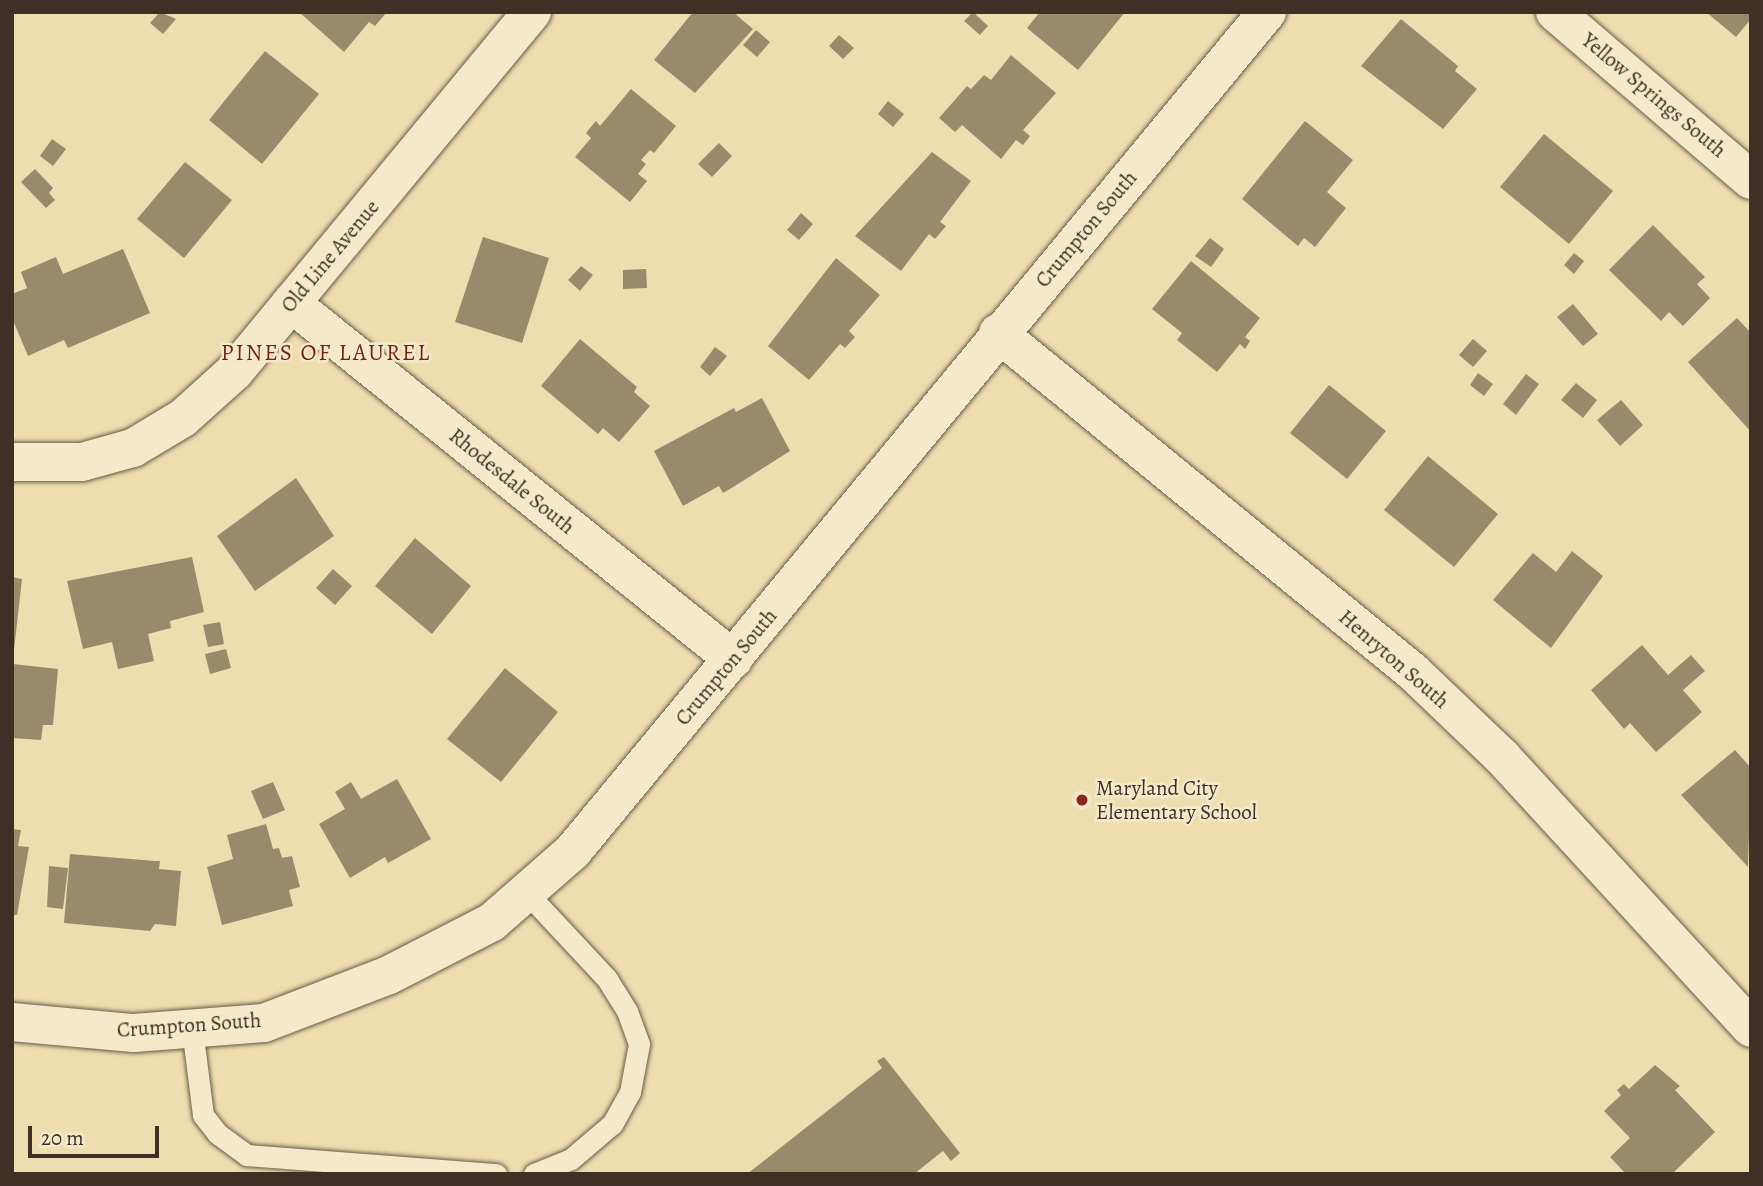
<!DOCTYPE html>
<html>
<head>
<meta charset="utf-8">
<style>
	body { margin:0 }
	#map { position:relative; width:1763px; height:1186px; overflow:hidden; background:#eedeaf; font-family:Alegreya,serif }
	div>[style] { position:absolute }
	.building>* { inset:0; background:#9a8a6c }
	.roads { filter:drop-shadow(0 0 2px #6b5b47) drop-shadow(0 0 2px #6b5b47) }
	.service>* { height:21px; margin:-10.5px; padding:0 10.5px; transform-origin:10.5px; border-radius:10.5px; background:#f4eacb }
	.minor>* { height:38px; margin:-19px; padding:0 19px; transform-origin:19px; border-radius:19px; background:#f4eacb }
	.dots>* { width:19px; height:19px; translate:-50% -50%; box-sizing:border-box; border:4px solid #f4eacb; border-radius:50% }
	span { translate:-50% -50%; white-space:nowrap; text-align:center; line-height:1.15; -webkit-text-stroke:5px #f4eacb; paint-order:stroke }
	.street-label { font-size:21px; color:#3f2f24 }
	.poi-label { font-size:21px; color:#3f2f24 }
	.left { translate:0 -50%; text-align:left }
	.neighbourhood-label { font-size:23px; color:#7a1f14; letter-spacing:2px }
	.frame { position:absolute; inset:0; border:14px solid #3f2f24; pointer-events:none }
	.scale { position:absolute; left:28px; top:1126px; width:131px; height:32px; box-sizing:border-box; border:4px solid #3f2f24; border-top:0; padding-left:9px; font-size:21px; line-height:24px; white-space:nowrap; color:#3f2f24; -webkit-text-stroke:5px #f4eacb; paint-order:stroke }
</style>
</head>
<body>
<div id="map">
	<div class="building">
		<div style="clip-path:polygon(160px 12px,176px 19px,163px 34px,150px 23px)"></div>
		<div style="clip-path:polygon(299px 12px,387px 12px,375px 26px,369px 22px,344px 52px)"></div>
		<div style="clip-path:polygon(693px 12px,733px 12px,753px 29px,695px 93px,654px 60px)"></div>
		<div style="clip-path:polygon(973px 12px,988px 26px,980px 35px,964px 21px)"></div>
		<div style="clip-path:polygon(1040px 12px,1125px 12px,1078px 70px,1027px 28px)"></div>
		<div style="clip-path:polygon(1706px 12px,1751px 12px,1751px 19px,1736px 37px)"></div>
		<div style="clip-path:polygon(1401px 19px,1458px 66px,1455px 71px,1477px 89px,1443px 129px,1361px 66px)"></div>
		<div style="clip-path:polygon(756px 30px,770px 42px,757px 57px,743px 45px)"></div>
		<div style="clip-path:polygon(839px 35px,854px 48px,843px 59px,829px 46px)"></div>
		<div style="clip-path:polygon(265px 51px,319px 94px,262px 164px,209px 120px)"></div>
		<div style="clip-path:polygon(1011px 55px,1056px 93px,1023px 130px,1030px 136px,1023px 145px,1016px 140px,1001px 159px,962px 125px,955px 132px,939px 118px,967px 86px,971px 89px,984px 75px,991px 80px)"></div>
		<div style="clip-path:polygon(631px 89px,676px 126px,654px 153px,650px 150px,641px 160px,646px 164px,638px 174px,647px 181px,630px 202px,575px 157px,591px 138px,586px 133px,590px 128px,596px 121px,600px 126px)"></div>
		<div style="clip-path:polygon(888px 101px,904px 114px,893px 127px,878px 114px)"></div>
		<div style="clip-path:polygon(1305px 121px,1353px 160px,1327px 192px,1346px 208px,1315px 247px,1304px 238px,1298px 246px,1242px 199px)"></div>
		<div style="clip-path:polygon(1544px 134px,1613px 191px,1569px 244px,1500px 187px)"></div>
		<div style="clip-path:polygon(52px 139px,66px 149px,53px 166px,40px 156px)"></div>
		<div style="clip-path:polygon(719px 143px,732px 156px,712px 177px,698px 164px)"></div>
		<div style="clip-path:polygon(932px 152px,971px 181px,940px 222px,946px 226px,935px 239px,929px 234px,901px 271px,855px 236px)"></div>
		<div style="clip-path:polygon(185px 162px,232px 200px,184px 258px,137px 219px)"></div>
		<div style="clip-path:polygon(35px 169px,53px 188px,49px 193px,55px 200px,46px 208px,21px 182px)"></div>
		<div style="clip-path:polygon(801px 213px,813px 224px,799px 240px,787px 230px)"></div>
		<div style="clip-path:polygon(1653px 225px,1705px 277px,1697px 284px,1710px 298px,1683px 326px,1669px 312px,1661px 321px,1609px 270px)"></div>
		<div style="clip-path:polygon(483px 237px,549px 258px,522px 343px,455px 322px)"></div>
		<div style="clip-path:polygon(1210px 238px,1224px 249px,1211px 267px,1195px 256px)"></div>
		<div style="clip-path:polygon(123px 249px,150px 313px,68px 348px,64px 340px,28px 356px,12px 318px,12px 294px,27px 288px,21px 272px,56px 257px,63px 274px)"></div>
		<div style="clip-path:polygon(1574px 253px,1584px 261px,1574px 274px,1564px 265px)"></div>
		<div style="clip-path:polygon(836px 258px,880px 295px,849px 331px,855px 337px,845px 348px,840px 344px,809px 380px,768px 346px)"></div>
		<div style="clip-path:polygon(1191px 261px,1260px 318px,1245px 337px,1250px 341px,1245px 349px,1240px 344px,1217px 372px,1177px 340px,1182px 333px,1152px 309px)"></div>
		<div style="clip-path:polygon(581px 266px,593px 275px,580px 291px,568px 280px)"></div>
		<div style="clip-path:polygon(646px 269px,647px 288px,623px 289px,623px 270px)"></div>
		<div style="clip-path:polygon(1573px 304px,1598px 334px,1583px 346px,1557px 317px)"></div>
		<div style="clip-path:polygon(1737px 318px,1751px 333px,1751px 432px,1688px 362px)"></div>
		<div style="clip-path:polygon(580px 339px,637px 387px,634px 392px,650px 406px,619px 442px,603px 428px,598px 434px,541px 386px)"></div>
		<div style="clip-path:polygon(1473px 339px,1487px 351px,1473px 367px,1459px 355px)"></div>
		<div style="clip-path:polygon(715px 347px,727px 356px,710px 376px,700px 367px)"></div>
		<div style="clip-path:polygon(1478px 373px,1493px 384px,1484px 396px,1470px 385px)"></div>
		<div style="clip-path:polygon(1526px 374px,1539px 384px,1516px 415px,1503px 404px)"></div>
		<div style="clip-path:polygon(1576px 383px,1597px 400px,1583px 418px,1561px 400px)"></div>
		<div style="clip-path:polygon(1329px 385px,1386px 431px,1347px 479px,1290px 433px)"></div>
		<div style="clip-path:polygon(762px 398px,790px 451px,730px 489px,723px 493px,719px 486px,683px 506px,654px 451px,734px 408px,736px 412px)"></div>
		<div style="clip-path:polygon(1621px 400px,1643px 425px,1620px 446px,1597px 420px)"></div>
		<div style="clip-path:polygon(1428px 456px,1498px 514px,1454px 567px,1384px 510px)"></div>
		<div style="clip-path:polygon(296px 478px,334px 536px,255px 591px,217px 536px)"></div>
		<div style="clip-path:polygon(415px 538px,471px 586px,432px 634px,375px 586px)"></div>
		<div style="clip-path:polygon(1572px 551px,1603px 576px,1551px 648px,1493px 600px,1533px 553px,1556px 572px)"></div>
		<div style="clip-path:polygon(192px 557px,204px 612px,170px 621px,171px 628px,148px 634px,154px 661px,118px 669px,112px 642px,83px 649px,67px 581px)"></div>
		<div style="clip-path:polygon(333px 569px,352px 586px,335px 605px,316px 588px)"></div>
		<div style="clip-path:polygon(12px 577px,22px 579px,14px 650px,12px 649px)"></div>
		<div style="clip-path:polygon(220px 622px,224px 644px,208px 647px,203px 625px)"></div>
		<div style="clip-path:polygon(1642px 645px,1668px 675px,1691px 655px,1705px 671px,1683px 690px,1702px 712px,1656px 752px,1630px 723px,1624px 729px,1591px 690px)"></div>
		<div style="clip-path:polygon(226px 649px,231px 668px,210px 674px,205px 654px)"></div>
		<div style="clip-path:polygon(13px 664px,58px 669px,53px 725px,43px 725px,41px 740px,12px 738px)"></div>
		<div style="clip-path:polygon(505px 668px,558px 712px,501px 782px,447px 739px)"></div>
		<div style="clip-path:polygon(1735px 750px,1751px 768px,1748px 867px,1681px 795px)"></div>
		<div style="clip-path:polygon(397px 779px,431px 839px,388px 863px,385px 857px,350px 878px,319px 824px,345px 809px,335px 792px,351px 782px,361px 799px)"></div>
		<div style="clip-path:polygon(273px 782px,285px 810px,263px 819px,251px 791px)"></div>
		<div style="clip-path:polygon(266px 824px,273px 849px,279px 848px,282px 858px,292px 856px,300px 887px,289px 890px,293px 906px,222px 925px,207px 867px,233px 859px,227px 835px)"></div>
		<div style="clip-path:polygon(12px 829px,21px 830px,18px 846px,29px 847px,17px 915px,12px 915px)"></div>
		<div style="clip-path:polygon(70px 854px,155px 861px,160px 861px,159px 869px,181px 871px,176px 926px,155px 924px,150px 931px,64px 923px)"></div>
		<div style="clip-path:polygon(49px 866px,68px 868px,63px 909px,47px 907px)"></div>
		<div style="clip-path:polygon(884px 1057px,960px 1153px,951px 1161px,943px 1151px,914px 1174px,747px 1174px,882px 1068px,877px 1061px)"></div>
		<div style="clip-path:polygon(1655px 1065px,1680px 1086px,1675px 1090px,1715px 1132px,1672px 1174px,1626px 1174px,1610px 1157px,1630px 1138px,1604px 1111px,1621px 1095px,1617px 1090px,1624px 1084px,1629px 1089px)"></div>
	</div>
	<div class="roads">
		<div class="service">
			<div style="left:526px;top:892px;width:119px;rotate:47deg"></div>
			<div style="left:607px;top:979px;width:38px;rotate:58deg"></div>
			<div style="left:627px;top:1011px;width:35px;rotate:70deg"></div>
			<div style="left:639px;top:1044px;width:49px;rotate:100.6deg"></div>
			<div style="left:630px;top:1092px;width:37px;rotate:119deg"></div>
			<div style="left:612px;top:1124px;width:54px;rotate:139.5deg"></div>
			<div style="left:571px;top:1159px;width:40px;rotate:158deg"></div>
			<div style="left:192px;top:1028px;width:88px;rotate:82.8deg"></div>
			<div style="left:203px;top:1115px;width:24px;rotate:52deg"></div>
			<div style="left:218px;top:1134px;width:36px;rotate:36deg"></div>
			<div style="left:247px;top:1155px;width:250px;rotate:4.4deg"></div>
		</div>
		<div class="minor">
			<div style="left:1555px;top:12px;width:258px;rotate:40.6deg"></div>
			<div style="left:291px;top:303px;width:568px;rotate:38.85deg"></div>
			<div style="left:998px;top:333px;width:536px;rotate:39.24deg"></div>
			<div style="left:1413px;top:672px;width:123px;rotate:43.7deg"></div>
			<div style="left:1502px;top:757px;width:368px;rotate:47.4deg"></div>
			<div style="left:12px;top:462px;width:70px"></div>
			<div style="left:82px;top:462px;width:53px;rotate:-15.4deg"></div>
			<div style="left:133px;top:448px;width:58px;rotate:-31deg"></div>
			<div style="left:183px;top:418px;width:70px;rotate:-42.1deg"></div>
			<div style="left:235px;top:371px;width:466px;rotate:-50.4deg"></div>
			<div style="left:12px;top:1022px;width:122px;rotate:5.2deg"></div>
			<div style="left:134px;top:1033px;width:130px;rotate:-4.4deg"></div>
			<div style="left:264px;top:1023px;width:134px;rotate:-21deg"></div>
			<div style="left:389px;top:975px;width:116px;rotate:-27.2deg"></div>
			<div style="left:492px;top:922px;width:108px;rotate:-41.2deg"></div>
			<div style="left:573px;top:851px;width:1089px;rotate:-50.4deg"></div>
		</div>
	</div>
	<div class="dots">
		<div style="left:1082px;top:800px;background:#8f2418"></div>
	</div>
	<div class="street-label">
		<span style="left:1654px;top:95px;rotate:40deg">Yellow Springs South</span>
		<span style="left:1086px;top:229px;rotate:-50deg">Crumpton South</span>
		<span style="left:330px;top:256px;rotate:-50deg">Old Line Avenue</span>
		<span style="left:512px;top:481px;rotate:39deg">Rhodesdale South</span>
		<span style="left:1394px;top:659px;rotate:41deg">Henryton South</span>
		<span style="left:726px;top:667px;rotate:-50deg">Crumpton South</span>
		<span style="left:189px;top:1025px;rotate:-4deg">Crumpton South</span>
	</div>
	<div class="poi-label">
		<span class="left" style="left:1096px;top:800px">Maryland City<br>Elementary School</span>
	</div>
	<div class="neighbourhood-label">
		<span style="left:326px;top:353px">PINES OF LAUREL</span>
	</div>
	<div class="frame"></div>
	<div class="scale">20 m</div>
</div>
</body>
</html>
